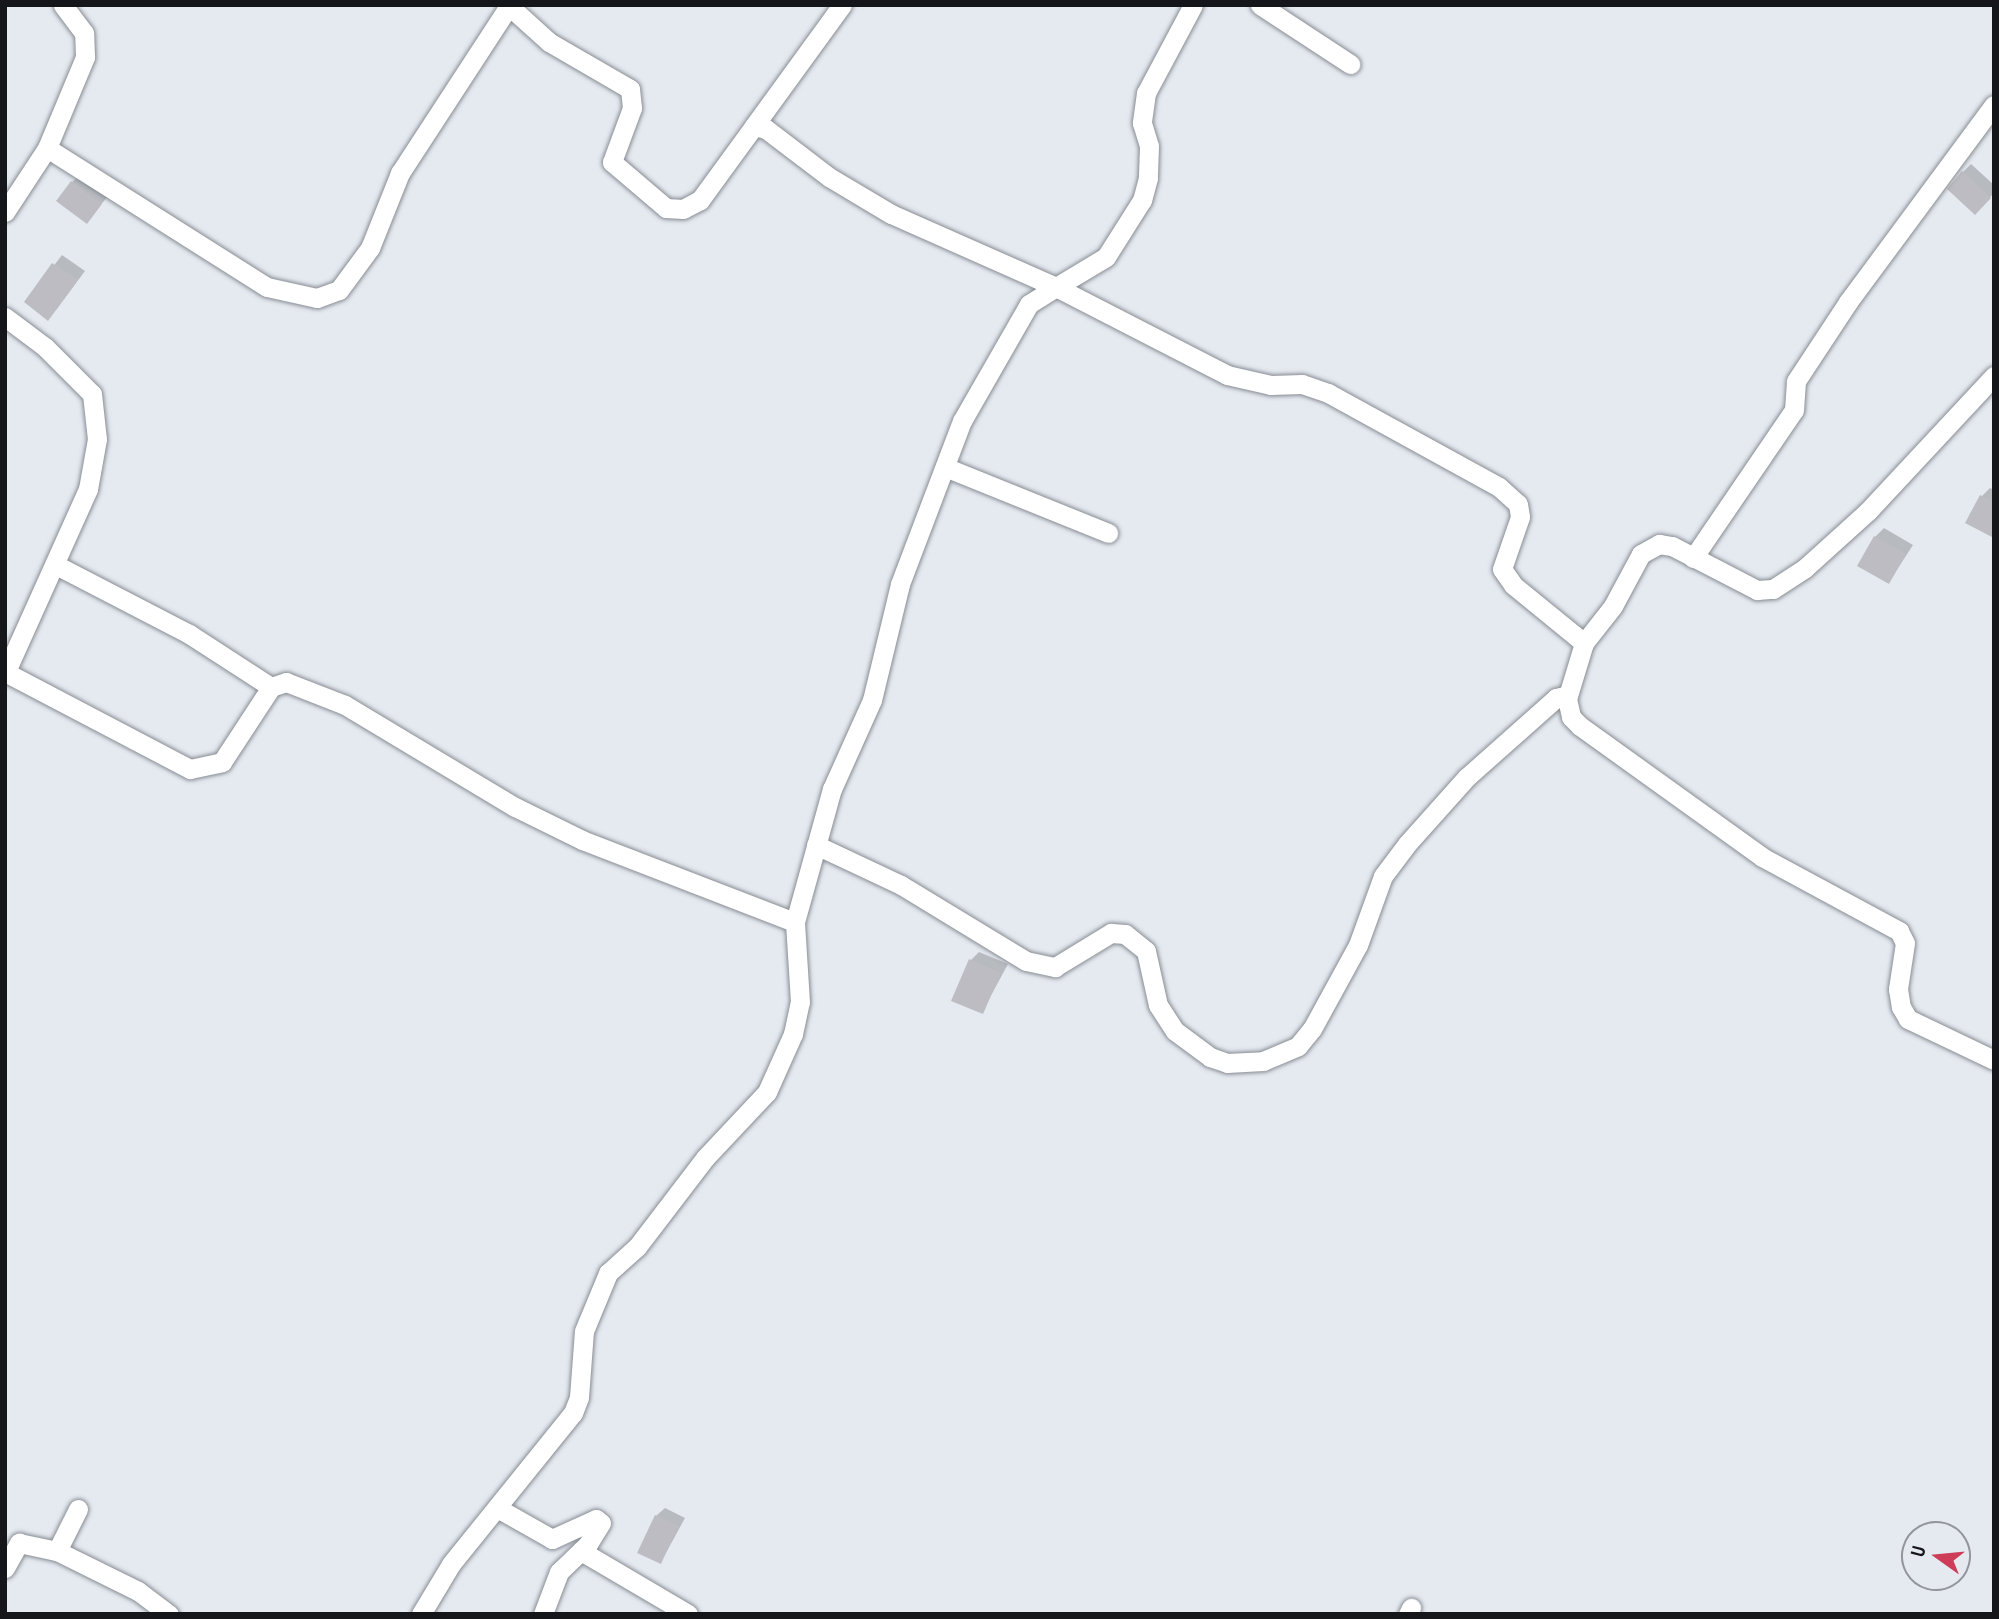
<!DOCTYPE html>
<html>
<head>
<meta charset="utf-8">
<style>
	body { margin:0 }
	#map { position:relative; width:1999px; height:1619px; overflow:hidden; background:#e5eaf1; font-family:"PT Sans Narrow",sans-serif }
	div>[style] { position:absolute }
	.shadow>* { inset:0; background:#0003 }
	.building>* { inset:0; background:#bebcc3 }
	.roads { filter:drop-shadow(0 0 2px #888c93) drop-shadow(0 0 2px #888c93) }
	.minor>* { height:19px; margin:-9.5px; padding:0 9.5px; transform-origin:9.5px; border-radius:9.5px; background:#fff }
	span { translate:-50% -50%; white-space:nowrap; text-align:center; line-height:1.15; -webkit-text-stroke:6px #e5eaf1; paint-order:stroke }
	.frame { position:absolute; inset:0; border:7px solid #151619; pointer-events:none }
	.north { position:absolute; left:1901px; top:1521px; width:70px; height:70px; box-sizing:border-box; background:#e5eaf1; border:2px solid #92959b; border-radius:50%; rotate:285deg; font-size:19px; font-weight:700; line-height:28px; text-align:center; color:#151619 }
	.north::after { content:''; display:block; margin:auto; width:24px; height:32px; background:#cd3d58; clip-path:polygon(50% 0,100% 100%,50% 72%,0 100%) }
</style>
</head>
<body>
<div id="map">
	<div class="shadow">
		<div style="clip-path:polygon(1971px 164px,1994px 185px,1994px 193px,1975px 213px,1963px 172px)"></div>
		<div style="clip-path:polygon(81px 174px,109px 195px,87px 221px,72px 182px)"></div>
		<div style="clip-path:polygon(62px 255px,85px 271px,56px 310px,27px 301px)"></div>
		<div style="clip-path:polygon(1990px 488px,1994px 490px,1994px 536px,1982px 496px)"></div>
		<div style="clip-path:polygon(1884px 528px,1913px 545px,1889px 582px,1875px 537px)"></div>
		<div style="clip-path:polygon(979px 952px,1008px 964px,982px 1012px,971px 960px)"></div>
		<div style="clip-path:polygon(665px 1508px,685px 1518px,661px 1562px,656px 1516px)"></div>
	</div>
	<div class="building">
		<div style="clip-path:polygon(1962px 171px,1991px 198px,1975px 215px,1947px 189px)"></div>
		<div style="clip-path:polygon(71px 181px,102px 204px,87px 224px,56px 201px)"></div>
		<div style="clip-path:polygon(52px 263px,78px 280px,48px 321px,24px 302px)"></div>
		<div style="clip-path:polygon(1980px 495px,1994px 502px,1994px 538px,1965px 523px)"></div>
		<div style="clip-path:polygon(1874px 536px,1906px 554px,1889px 584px,1857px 566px)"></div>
		<div style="clip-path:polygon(969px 959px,1001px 973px,983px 1014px,951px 1001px)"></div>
		<div style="clip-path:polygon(655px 1515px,678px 1526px,661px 1564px,637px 1553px)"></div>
	</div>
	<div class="roads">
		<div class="minor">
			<div style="left:1193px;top:5px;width:100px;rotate:118.1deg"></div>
			<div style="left:1146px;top:93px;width:30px;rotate:98deg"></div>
			<div style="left:1142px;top:123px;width:24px;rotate:73deg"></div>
			<div style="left:1149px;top:146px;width:32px;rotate:92deg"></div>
			<div style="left:1148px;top:178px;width:23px;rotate:105deg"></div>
			<div style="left:1142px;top:200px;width:67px;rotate:122.3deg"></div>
			<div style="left:1106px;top:257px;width:58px;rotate:149deg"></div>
			<div style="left:1056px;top:287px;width:192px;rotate:27.2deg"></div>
			<div style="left:1227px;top:375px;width:45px;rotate:12.8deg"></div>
			<div style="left:1271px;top:385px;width:31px;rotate:-2deg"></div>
			<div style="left:1302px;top:384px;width:28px;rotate:19deg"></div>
			<div style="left:1328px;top:393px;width:195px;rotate:28.8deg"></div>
			<div style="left:1499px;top:487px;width:25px;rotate:42deg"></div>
			<div style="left:1518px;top:504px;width:13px;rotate:81deg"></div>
			<div style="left:1520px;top:517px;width:55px;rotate:109.1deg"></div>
			<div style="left:1502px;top:569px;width:19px;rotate:55deg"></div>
			<div style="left:1513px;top:585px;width:92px;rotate:39.2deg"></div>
			<div style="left:1584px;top:643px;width:47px;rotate:-51.9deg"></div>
			<div style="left:1613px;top:606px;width:59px;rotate:-61.7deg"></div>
			<div style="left:1641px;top:554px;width:21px;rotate:-29deg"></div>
			<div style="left:1659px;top:544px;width:13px;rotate:9deg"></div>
			<div style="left:1672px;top:546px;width:96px;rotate:27.4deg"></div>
			<div style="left:1757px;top:590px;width:16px;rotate:-4deg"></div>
			<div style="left:1773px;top:589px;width:38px;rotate:-33deg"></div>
			<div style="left:1805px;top:568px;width:85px;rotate:-42.1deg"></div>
			<div style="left:1868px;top:511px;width:185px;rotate:-47deg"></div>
			<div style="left:1260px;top:5px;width:108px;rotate:33.2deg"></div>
			<div style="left:754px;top:126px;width:150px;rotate:-54deg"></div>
			<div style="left:47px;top:148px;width:260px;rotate:32.3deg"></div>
			<div style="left:267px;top:287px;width:51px;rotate:12.4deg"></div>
			<div style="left:317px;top:298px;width:23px;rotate:-20deg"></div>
			<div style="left:339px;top:290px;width:52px;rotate:-53.6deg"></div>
			<div style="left:370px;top:248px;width:81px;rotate:-68.2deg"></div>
			<div style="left:400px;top:173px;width:199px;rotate:-56.9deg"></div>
			<div style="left:5px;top:212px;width:77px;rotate:-56.7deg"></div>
			<div style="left:47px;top:148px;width:99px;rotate:-67.3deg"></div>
			<div style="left:85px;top:57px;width:24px;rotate:-92deg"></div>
			<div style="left:84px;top:33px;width:35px;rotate:-127deg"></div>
			<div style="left:5px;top:317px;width:50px;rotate:36.9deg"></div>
			<div style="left:45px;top:347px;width:66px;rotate:45deg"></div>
			<div style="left:92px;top:394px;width:45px;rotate:83.7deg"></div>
			<div style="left:97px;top:439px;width:51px;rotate:100.2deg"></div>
			<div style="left:88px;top:489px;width:203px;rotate:114.2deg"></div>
			<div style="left:945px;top:467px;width:176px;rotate:22deg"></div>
			<div style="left:1693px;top:558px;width:179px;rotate:-55.7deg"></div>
			<div style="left:1794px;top:410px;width:29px;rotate:-86deg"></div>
			<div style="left:1796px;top:381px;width:95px;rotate:-56.6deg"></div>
			<div style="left:1848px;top:302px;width:245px;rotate:-53.5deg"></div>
			<div style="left:56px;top:565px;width:150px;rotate:27.4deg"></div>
			<div style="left:189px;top:634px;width:98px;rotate:32.9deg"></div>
			<div style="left:1584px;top:643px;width:59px;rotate:106.9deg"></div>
			<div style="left:1567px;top:699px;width:18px;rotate:77deg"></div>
			<div style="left:1571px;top:717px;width:13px;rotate:45deg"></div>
			<div style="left:1580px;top:726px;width:224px;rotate:35.7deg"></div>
			<div style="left:1762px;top:857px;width:156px;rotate:28.4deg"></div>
			<div style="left:1899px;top:931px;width:13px;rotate:63deg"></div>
			<div style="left:1905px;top:943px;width:47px;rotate:98.7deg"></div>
			<div style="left:1898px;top:989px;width:18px;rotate:81deg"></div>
			<div style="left:1901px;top:1007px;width:14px;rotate:60deg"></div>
			<div style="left:1908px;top:1019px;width:95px;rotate:25.5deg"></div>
			<div style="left:5px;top:672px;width:209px;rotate:27.7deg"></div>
			<div style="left:190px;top:769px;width:33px;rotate:-12deg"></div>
			<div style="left:222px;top:762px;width:90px;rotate:-56.8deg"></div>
			<div style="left:271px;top:687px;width:16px;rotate:-18deg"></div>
			<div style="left:286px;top:682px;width:63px;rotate:21.3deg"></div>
			<div style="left:345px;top:705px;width:198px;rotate:31deg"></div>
			<div style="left:515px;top:807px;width:75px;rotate:26.2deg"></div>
			<div style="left:582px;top:840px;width:228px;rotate:21.1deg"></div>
			<div style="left:816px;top:845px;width:94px;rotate:25.2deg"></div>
			<div style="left:901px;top:885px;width:146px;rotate:31.3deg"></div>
			<div style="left:1026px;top:961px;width:30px;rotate:12deg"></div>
			<div style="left:1055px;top:967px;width:66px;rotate:-31.3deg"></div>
			<div style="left:1111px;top:933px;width:14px;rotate:4deg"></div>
			<div style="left:1125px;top:934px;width:27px;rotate:39deg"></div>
			<div style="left:1146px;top:951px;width:55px;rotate:77.5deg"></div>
			<div style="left:1158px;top:1005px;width:31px;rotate:57deg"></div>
			<div style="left:1175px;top:1031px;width:44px;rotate:36.6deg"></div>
			<div style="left:1210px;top:1057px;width:18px;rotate:19deg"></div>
			<div style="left:1227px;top:1063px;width:36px;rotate:-3deg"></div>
			<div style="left:1263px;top:1061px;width:38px;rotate:-23deg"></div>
			<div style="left:1298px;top:1046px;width:22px;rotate:-51deg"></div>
			<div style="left:1312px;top:1029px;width:96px;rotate:-61.3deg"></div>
			<div style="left:1358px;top:945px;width:73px;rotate:-70.1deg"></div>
			<div style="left:1383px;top:876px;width:40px;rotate:-53deg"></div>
			<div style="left:1407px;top:844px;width:90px;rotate:-48.2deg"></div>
			<div style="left:1467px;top:777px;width:119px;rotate:-41.6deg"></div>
			<div style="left:1556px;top:698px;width:12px;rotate:-14deg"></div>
			<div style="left:499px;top:1509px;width:61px;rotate:29.5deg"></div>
			<div style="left:552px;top:1539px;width:48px;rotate:-24.4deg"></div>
			<div style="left:596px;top:1519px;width:6px;rotate:39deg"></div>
			<div style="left:601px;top:1523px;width:25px;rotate:122deg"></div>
			<div style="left:588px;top:1544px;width:40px;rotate:136deg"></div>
			<div style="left:559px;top:1572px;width:45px;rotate:110.9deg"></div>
			<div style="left:57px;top:1551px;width:90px;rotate:26.3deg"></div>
			<div style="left:138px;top:1591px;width:39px;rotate:37deg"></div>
			<div style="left:581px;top:1551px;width:124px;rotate:30.5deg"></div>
			<div style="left:5px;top:1568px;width:29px;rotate:-61deg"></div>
			<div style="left:19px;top:1543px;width:39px;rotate:12deg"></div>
			<div style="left:57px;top:1551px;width:47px;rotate:-63.4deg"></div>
			<div style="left:421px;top:1614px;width:58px;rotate:-59deg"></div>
			<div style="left:451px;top:1564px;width:194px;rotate:-51.1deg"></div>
			<div style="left:573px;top:1413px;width:17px;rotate:-69deg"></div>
			<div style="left:579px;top:1397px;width:66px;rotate:-85.7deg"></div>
			<div style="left:584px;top:1331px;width:63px;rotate:-67.5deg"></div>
			<div style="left:608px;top:1273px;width:39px;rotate:-42deg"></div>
			<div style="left:637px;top:1247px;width:112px;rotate:-52.6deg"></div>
			<div style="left:705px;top:1158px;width:91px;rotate:-46.8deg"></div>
			<div style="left:767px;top:1092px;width:64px;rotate:-65.9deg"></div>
			<div style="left:793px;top:1034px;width:33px;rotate:-78deg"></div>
			<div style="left:800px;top:1002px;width:80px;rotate:-93.6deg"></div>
			<div style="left:795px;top:922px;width:138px;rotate:-74.5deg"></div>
			<div style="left:832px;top:789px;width:98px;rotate:-65.8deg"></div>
			<div style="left:872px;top:700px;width:119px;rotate:-76.4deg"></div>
			<div style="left:900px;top:584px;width:174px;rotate:-69.2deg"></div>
			<div style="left:962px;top:421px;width:135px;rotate:-60.2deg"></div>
			<div style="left:1029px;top:304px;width:32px;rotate:-32deg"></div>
			<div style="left:1056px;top:287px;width:180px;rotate:-156.1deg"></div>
			<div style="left:891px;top:214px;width:72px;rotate:-149.2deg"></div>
			<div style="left:829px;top:177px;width:79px;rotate:-142.7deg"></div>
			<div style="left:766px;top:129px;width:12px;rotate:-166deg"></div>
			<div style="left:754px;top:126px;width:92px;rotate:126.1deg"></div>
			<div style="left:700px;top:200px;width:19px;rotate:152deg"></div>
			<div style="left:683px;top:209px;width:17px;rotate:-177deg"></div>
			<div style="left:666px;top:208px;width:71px;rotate:-139.6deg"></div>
			<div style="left:612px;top:162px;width:58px;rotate:-69.7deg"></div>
			<div style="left:632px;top:108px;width:19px;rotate:-96deg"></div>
			<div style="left:630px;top:89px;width:94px;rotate:-149.9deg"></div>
			<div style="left:549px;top:42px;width:55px;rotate:-137.9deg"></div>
			<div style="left:1408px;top:1614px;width:7px;rotate:-63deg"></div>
		</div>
	</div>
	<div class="frame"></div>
	<div class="north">U</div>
</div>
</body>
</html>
